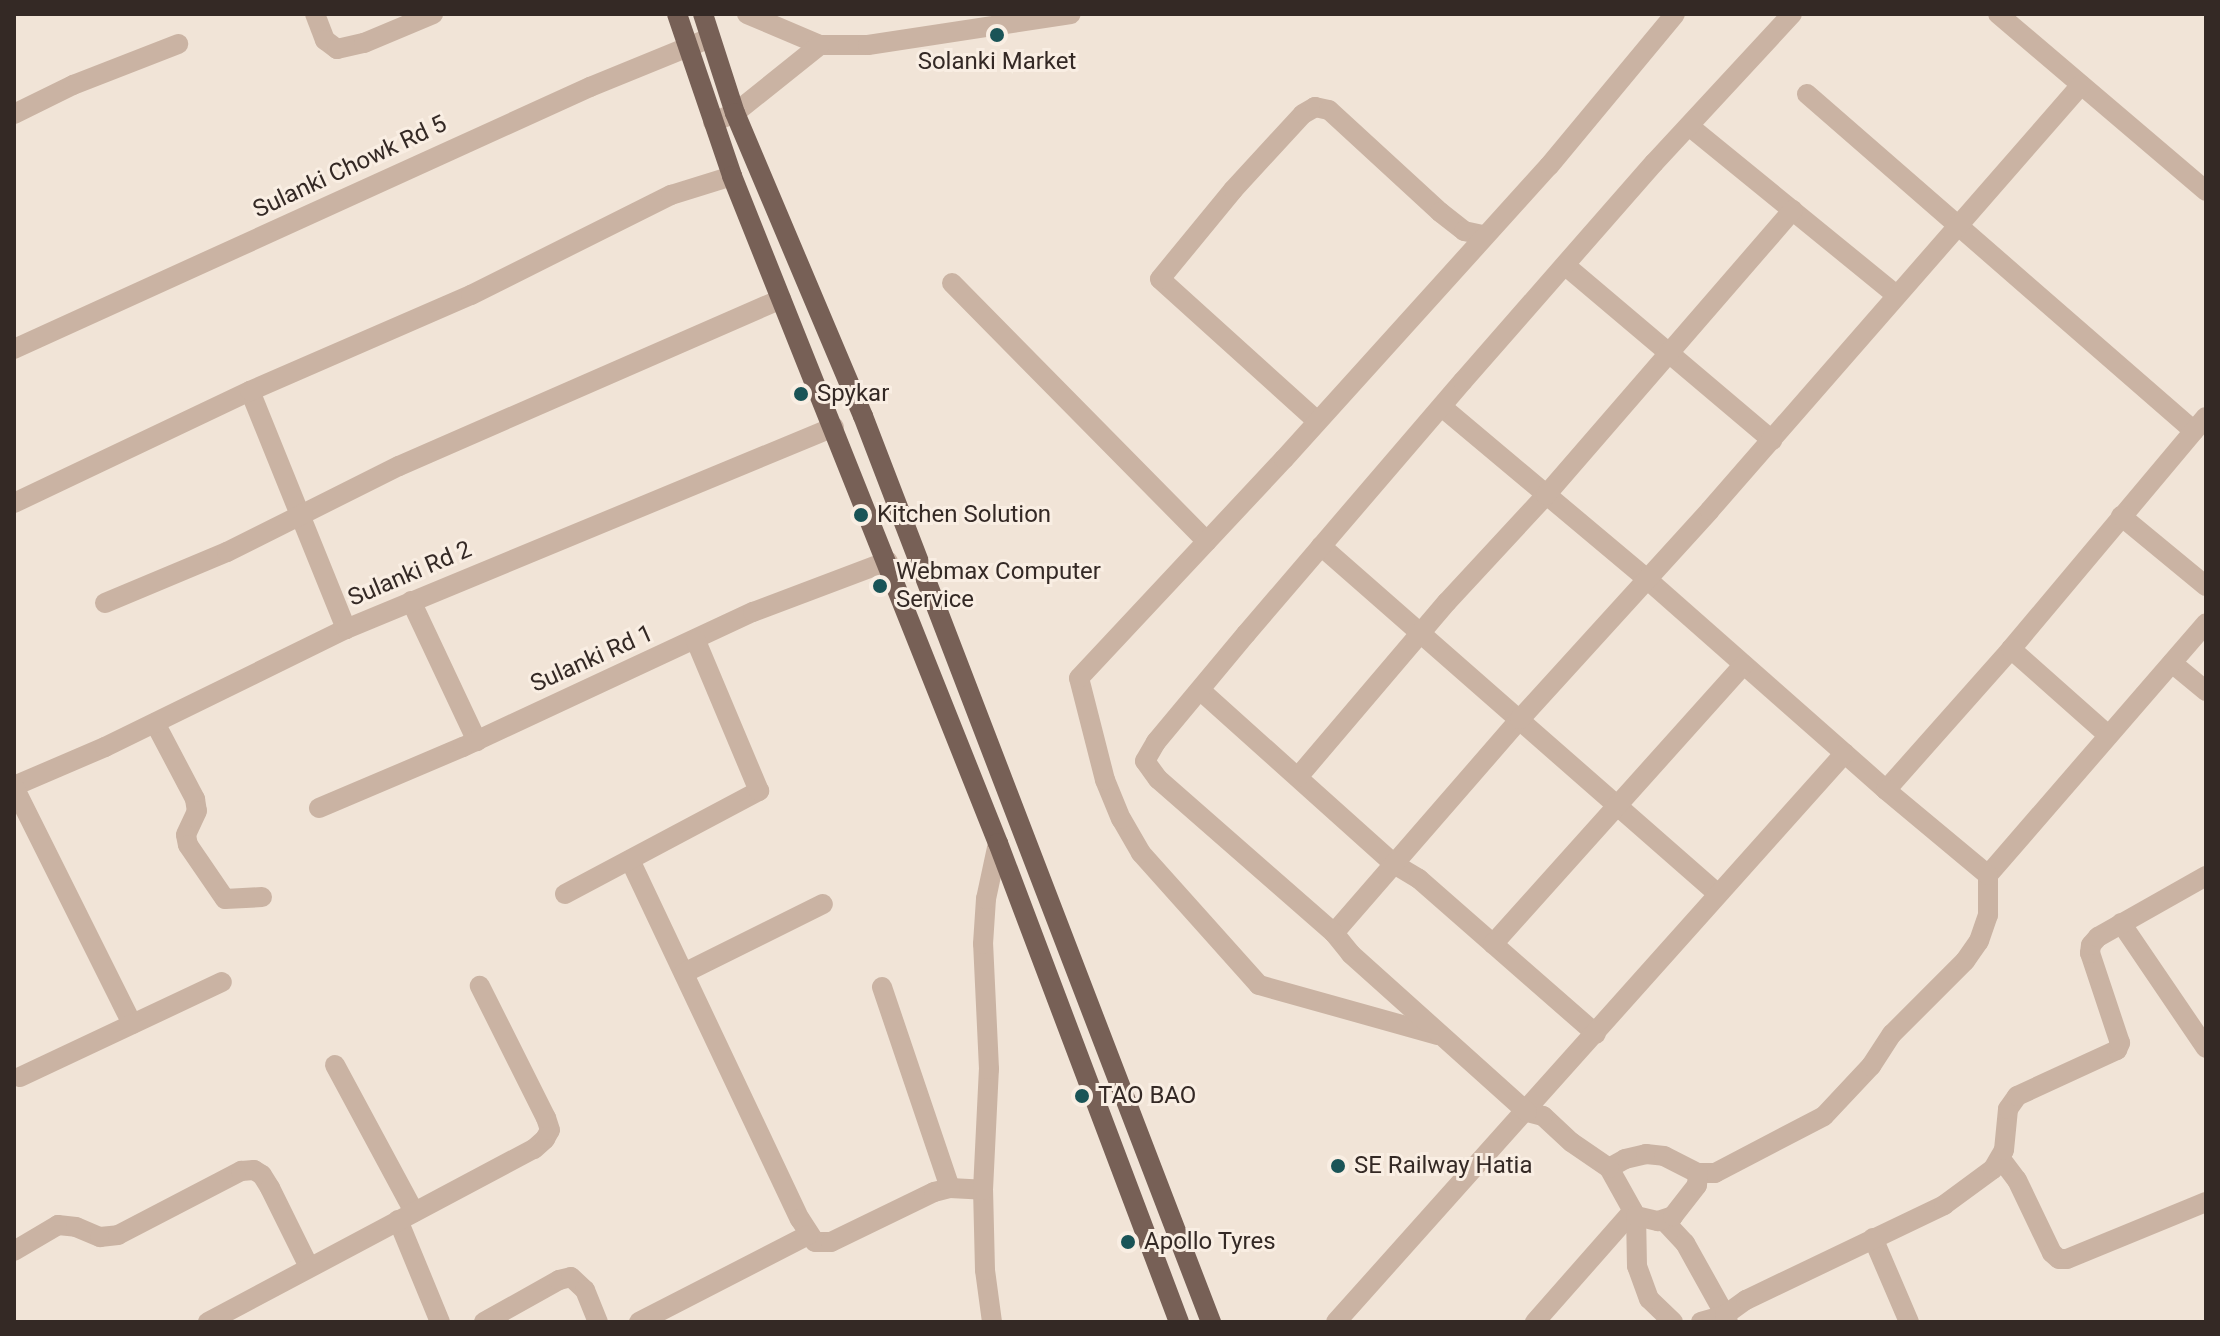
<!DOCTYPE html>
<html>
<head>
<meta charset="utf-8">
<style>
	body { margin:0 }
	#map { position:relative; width:2220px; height:1336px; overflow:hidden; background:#f1e4d7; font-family:Roboto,sans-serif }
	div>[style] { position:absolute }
	.minor>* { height:20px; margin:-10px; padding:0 10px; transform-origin:10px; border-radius:10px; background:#cab3a3 }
	.major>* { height:20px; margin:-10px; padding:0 10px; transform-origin:10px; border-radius:10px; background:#776056 }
	.dots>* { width:22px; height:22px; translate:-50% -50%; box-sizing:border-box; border:4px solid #f9eee3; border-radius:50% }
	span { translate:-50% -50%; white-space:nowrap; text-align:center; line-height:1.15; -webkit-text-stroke:6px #f9eee3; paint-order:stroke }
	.poi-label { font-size:24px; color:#342925 }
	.left { translate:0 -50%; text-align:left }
	.street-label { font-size:24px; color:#342925 }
	.frame { position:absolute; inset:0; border:16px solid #342925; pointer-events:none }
</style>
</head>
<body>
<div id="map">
	<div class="minor">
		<div style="left:315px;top:14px;width:28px;rotate:69deg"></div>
		<div style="left:325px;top:40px;width:15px;rotate:37deg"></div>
		<div style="left:337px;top:49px;width:28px;rotate:-13deg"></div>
		<div style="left:364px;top:43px;width:75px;rotate:-22.8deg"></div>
		<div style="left:747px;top:14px;width:79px;rotate:23deg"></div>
		<div style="left:820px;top:45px;width:48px"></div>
		<div style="left:868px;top:45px;width:205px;rotate:-8.7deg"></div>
		<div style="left:1998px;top:14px;width:273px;rotate:40.4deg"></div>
		<div style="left:1807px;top:94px;width:513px;rotate:41.05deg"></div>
		<div style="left:14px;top:114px;width:66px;rotate:-26.2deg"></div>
		<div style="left:73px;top:85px;width:113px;rotate:-21.3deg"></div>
		<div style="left:713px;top:122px;width:24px;rotate:-22deg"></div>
		<div style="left:735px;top:113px;width:109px;rotate:-38.7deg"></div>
		<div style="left:1689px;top:126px;width:267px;rotate:39.2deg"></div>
		<div style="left:1566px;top:266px;width:270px;rotate:40.2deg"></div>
		<div style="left:952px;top:283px;width:363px;rotate:45.4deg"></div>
		<div style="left:14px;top:349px;width:633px;rotate:-24.46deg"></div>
		<div style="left:590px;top:87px;width:130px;rotate:-22.2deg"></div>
		<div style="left:250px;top:391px;width:257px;rotate:68deg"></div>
		<div style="left:1442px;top:407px;width:269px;rotate:40deg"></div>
		<div style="left:1648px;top:580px;width:317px;rotate:41.4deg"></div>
		<div style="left:1886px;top:790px;width:188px;rotate:-48.4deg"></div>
		<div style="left:2011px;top:649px;width:303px;rotate:-50deg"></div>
		<div style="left:1316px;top:420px;width:210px;rotate:-137.9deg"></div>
		<div style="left:1160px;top:279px;width:115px;rotate:-50.6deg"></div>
		<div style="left:1233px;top:190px;width:103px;rotate:-47.4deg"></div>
		<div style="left:1303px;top:114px;width:14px;rotate:-30deg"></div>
		<div style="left:1315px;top:107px;width:14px;rotate:12deg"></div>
		<div style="left:1329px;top:110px;width:151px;rotate:42.6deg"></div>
		<div style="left:1440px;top:212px;width:31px;rotate:38deg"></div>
		<div style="left:1464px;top:231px;width:19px;rotate:12deg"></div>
		<div style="left:14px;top:503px;width:261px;rotate:-25.4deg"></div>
		<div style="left:250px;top:391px;width:241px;rotate:-23.5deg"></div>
		<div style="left:471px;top:295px;width:224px;rotate:-26.6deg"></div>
		<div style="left:671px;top:195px;width:64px;rotate:-17.3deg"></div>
		<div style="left:2121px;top:516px;width:110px;rotate:39.5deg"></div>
		<div style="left:1321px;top:546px;width:528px;rotate:41.24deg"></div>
		<div style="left:411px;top:601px;width:155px;rotate:64.8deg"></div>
		<div style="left:105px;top:603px;width:132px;rotate:-22.7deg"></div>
		<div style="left:227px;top:552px;width:192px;rotate:-26.6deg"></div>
		<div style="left:399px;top:466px;width:417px;rotate:-23.6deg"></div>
		<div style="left:2011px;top:649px;width:130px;rotate:41.6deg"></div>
		<div style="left:2172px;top:663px;width:44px;rotate:39.5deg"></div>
		<div style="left:1200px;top:690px;width:261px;rotate:41.9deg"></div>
		<div style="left:1394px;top:864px;width:29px;rotate:31deg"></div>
		<div style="left:1419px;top:879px;width:235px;rotate:41.2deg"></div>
		<div style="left:155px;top:723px;width:86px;rotate:62.2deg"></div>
		<div style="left:195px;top:799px;width:12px;rotate:81deg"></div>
		<div style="left:197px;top:811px;width:26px;rotate:115deg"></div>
		<div style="left:186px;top:835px;width:10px;rotate:79deg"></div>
		<div style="left:188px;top:845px;width:65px;rotate:55.6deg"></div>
		<div style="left:225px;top:899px;width:37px;rotate:-3deg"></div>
		<div style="left:1298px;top:777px;width:230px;rotate:-49.6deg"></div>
		<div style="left:1447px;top:602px;width:146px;rotate:-47.2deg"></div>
		<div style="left:1546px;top:495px;width:377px;rotate:-49.1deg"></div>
		<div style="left:14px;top:786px;width:99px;rotate:-23.2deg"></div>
		<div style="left:105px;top:747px;width:268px;rotate:-26.1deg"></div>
		<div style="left:346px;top:629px;width:528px;rotate:-22.49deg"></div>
		<div style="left:14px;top:787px;width:265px;rotate:63.5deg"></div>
		<div style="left:319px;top:808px;width:156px;rotate:-23deg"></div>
		<div style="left:463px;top:747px;width:320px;rotate:-25deg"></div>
		<div style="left:753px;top:612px;width:144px;rotate:-20.7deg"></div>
		<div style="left:630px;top:860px;width:397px;rotate:64.7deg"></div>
		<div style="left:800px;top:1219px;width:27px;rotate:57deg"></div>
		<div style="left:815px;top:1242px;width:16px"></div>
		<div style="left:831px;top:1242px;width:114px;rotate:-25.9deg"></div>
		<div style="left:934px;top:1192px;width:16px;rotate:-14deg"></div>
		<div style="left:950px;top:1188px;width:33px;rotate:3deg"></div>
		<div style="left:1988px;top:875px;width:333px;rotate:-49.1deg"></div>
		<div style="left:565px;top:894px;width:220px;rotate:-28deg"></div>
		<div style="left:759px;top:791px;width:163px;rotate:-112.8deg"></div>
		<div style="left:2121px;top:923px;width:151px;rotate:55.8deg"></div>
		<div style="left:1334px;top:933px;width:284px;rotate:-49deg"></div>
		<div style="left:1520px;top:719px;width:282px;rotate:-47.7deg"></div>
		<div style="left:1710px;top:510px;width:564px;rotate:-48.88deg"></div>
		<div style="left:1493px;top:944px;width:375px;rotate:-48.1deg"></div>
		<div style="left:684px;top:973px;width:155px;rotate:-26.4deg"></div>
		<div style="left:882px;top:987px;width:212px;rotate:71.3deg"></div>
		<div style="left:1438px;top:1035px;width:186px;rotate:-164.4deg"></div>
		<div style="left:1259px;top:985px;width:177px;rotate:-131.8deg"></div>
		<div style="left:1141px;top:853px;width:39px;rotate:-120deg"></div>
		<div style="left:1121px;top:819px;width:42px;rotate:-112.3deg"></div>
		<div style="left:1105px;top:780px;width:105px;rotate:-104.3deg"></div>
		<div style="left:1079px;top:678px;width:300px;rotate:-46.9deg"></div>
		<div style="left:1284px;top:459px;width:395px;rotate:-47.9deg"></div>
		<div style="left:1549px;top:166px;width:197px;rotate:-50.3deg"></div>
		<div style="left:335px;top:1065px;width:167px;rotate:61.7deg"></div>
		<div style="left:20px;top:1077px;width:223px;rotate:-25.2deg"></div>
		<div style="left:2001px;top:1159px;width:26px;rotate:53deg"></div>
		<div style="left:2017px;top:1180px;width:81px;rotate:64.4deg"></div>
		<div style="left:2052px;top:1253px;width:9px;rotate:41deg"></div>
		<div style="left:2059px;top:1259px;width:8px"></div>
		<div style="left:2067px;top:1259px;width:150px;rotate:-22.3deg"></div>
		<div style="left:1609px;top:1168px;width:18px;rotate:-29deg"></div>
		<div style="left:1625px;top:1159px;width:22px;rotate:-13deg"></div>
		<div style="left:1646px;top:1154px;width:18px;rotate:6deg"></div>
		<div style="left:1664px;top:1156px;width:38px;rotate:27deg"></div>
		<div style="left:1698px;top:1173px;width:17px"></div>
		<div style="left:1715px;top:1173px;width:123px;rotate:-27.6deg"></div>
		<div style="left:1824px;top:1116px;width:69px;rotate:-46.8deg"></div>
		<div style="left:1871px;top:1066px;width:38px;rotate:-57deg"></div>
		<div style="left:1892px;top:1034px;width:103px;rotate:-45deg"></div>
		<div style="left:1965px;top:961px;width:24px;rotate:-55deg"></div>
		<div style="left:1979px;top:941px;width:28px;rotate:-71deg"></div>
		<div style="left:1988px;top:915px;width:40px;rotate:-90deg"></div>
		<div style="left:1988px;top:875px;width:133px;rotate:-140.2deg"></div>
		<div style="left:1673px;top:1216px;width:10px;rotate:119deg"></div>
		<div style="left:1668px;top:1225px;width:25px;rotate:47deg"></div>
		<div style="left:1685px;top:1243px;width:82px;rotate:60.9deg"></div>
		<div style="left:1725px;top:1315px;width:25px;rotate:164deg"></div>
		<div style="left:398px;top:1220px;width:110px;rotate:67.6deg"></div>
		<div style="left:1873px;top:1238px;width:91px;rotate:66.8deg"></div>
		<div style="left:14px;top:1251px;width:51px;rotate:-30.6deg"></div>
		<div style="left:58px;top:1225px;width:18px;rotate:6deg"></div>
		<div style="left:76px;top:1227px;width:26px;rotate:23deg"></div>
		<div style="left:100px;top:1237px;width:18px;rotate:-6deg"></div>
		<div style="left:118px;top:1235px;width:139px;rotate:-27.5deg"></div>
		<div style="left:241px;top:1171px;width:13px;rotate:-4deg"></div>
		<div style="left:254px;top:1170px;width:9px;rotate:32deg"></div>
		<div style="left:262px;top:1175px;width:15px;rotate:58deg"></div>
		<div style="left:270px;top:1188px;width:88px;rotate:63.7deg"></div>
		<div style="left:208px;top:1322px;width:369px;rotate:-28deg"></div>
		<div style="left:534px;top:1149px;width:15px;rotate:-42deg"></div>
		<div style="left:545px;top:1139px;width:10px;rotate:-61deg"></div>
		<div style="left:550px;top:1130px;width:13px;rotate:-108deg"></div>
		<div style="left:546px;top:1118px;width:148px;rotate:-116.6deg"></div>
		<div style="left:484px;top:1322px;width:86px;rotate:-29.2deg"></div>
		<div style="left:559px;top:1280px;width:12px;rotate:-14deg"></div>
		<div style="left:571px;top:1277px;width:19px;rotate:43deg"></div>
		<div style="left:585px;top:1290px;width:35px;rotate:68deg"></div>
		<div style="left:639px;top:1322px;width:190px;rotate:-27.2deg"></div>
		<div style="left:992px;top:1322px;width:52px;rotate:-97.7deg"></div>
		<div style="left:985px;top:1270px;width:80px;rotate:-91.4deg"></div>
		<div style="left:983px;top:1190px;width:121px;rotate:-87.2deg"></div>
		<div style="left:989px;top:1069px;width:125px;rotate:-92.7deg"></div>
		<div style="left:983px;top:944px;width:45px;rotate:-86.2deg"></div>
		<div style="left:986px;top:899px;width:57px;rotate:-77.9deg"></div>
		<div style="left:1336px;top:1322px;width:763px;rotate:-48.19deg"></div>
		<div style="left:1535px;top:1322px;width:148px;rotate:-48.6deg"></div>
		<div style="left:1633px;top:1211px;width:49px;rotate:-119.2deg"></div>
		<div style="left:1609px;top:1168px;width:46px;rotate:-145.6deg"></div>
		<div style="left:1571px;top:1142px;width:38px;rotate:-137deg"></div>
		<div style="left:1543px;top:1116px;width:16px;rotate:-166deg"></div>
		<div style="left:1527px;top:1112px;width:237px;rotate:-138.1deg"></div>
		<div style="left:1351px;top:954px;width:27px;rotate:-129deg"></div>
		<div style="left:1334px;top:933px;width:234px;rotate:-138.8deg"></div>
		<div style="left:1158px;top:779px;width:22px;rotate:-126deg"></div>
		<div style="left:1145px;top:761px;width:22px;rotate:-60deg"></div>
		<div style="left:1156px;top:742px;width:141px;rotate:-50.2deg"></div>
		<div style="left:1246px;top:634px;width:333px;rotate:-49.4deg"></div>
		<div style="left:1463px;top:381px;width:290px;rotate:-48.8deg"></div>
		<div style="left:1654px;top:163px;width:203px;rotate:-47.2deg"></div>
		<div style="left:1673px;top:1322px;width:33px;rotate:-136deg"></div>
		<div style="left:1649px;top:1299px;width:35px;rotate:-110deg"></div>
		<div style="left:1637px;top:1266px;width:50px;rotate:-91.1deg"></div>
		<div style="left:1636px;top:1216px;width:23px;rotate:13deg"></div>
		<div style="left:1658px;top:1221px;width:16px;rotate:-18deg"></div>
		<div style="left:1673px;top:1216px;width:39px;rotate:-52deg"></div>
		<div style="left:1697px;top:1185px;width:12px;rotate:-85deg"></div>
		<div style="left:1728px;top:1322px;width:8px;rotate:-113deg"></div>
		<div style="left:1725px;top:1315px;width:26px;rotate:-36deg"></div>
		<div style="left:1746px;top:1300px;width:220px;rotate:-25.6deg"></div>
		<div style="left:1944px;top:1205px;width:61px;rotate:-36.3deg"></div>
		<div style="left:1993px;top:1169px;width:22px;rotate:-60deg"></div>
		<div style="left:2004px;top:1150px;width:41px;rotate:-84.4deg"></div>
		<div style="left:2008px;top:1109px;width:16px;rotate:-55deg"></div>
		<div style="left:2017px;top:1096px;width:110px;rotate:-24.7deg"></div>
		<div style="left:2117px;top:1050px;width:8px;rotate:-67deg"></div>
		<div style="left:2120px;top:1043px;width:95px;rotate:-108.4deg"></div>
		<div style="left:2090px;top:953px;width:8px;rotate:-83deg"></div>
		<div style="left:2091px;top:945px;width:11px;rotate:-49deg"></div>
		<div style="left:2098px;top:937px;width:124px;rotate:-29.5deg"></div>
	</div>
	<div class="major">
		<div style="left:677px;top:14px;width:171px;rotate:71.2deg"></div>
		<div style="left:732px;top:176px;width:718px;rotate:68.26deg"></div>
		<div style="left:998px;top:843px;width:512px;rotate:69.3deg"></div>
		<div style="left:703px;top:14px;width:104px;rotate:72.1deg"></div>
		<div style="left:735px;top:113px;width:329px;rotate:67.1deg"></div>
		<div style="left:863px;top:416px;width:971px;rotate:68.99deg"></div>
	</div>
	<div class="dots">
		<div style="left:997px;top:35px;background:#1a5457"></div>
		<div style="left:801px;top:394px;background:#1a5457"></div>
		<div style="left:861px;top:515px;background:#1a5457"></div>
		<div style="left:880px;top:586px;background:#1a5457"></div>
		<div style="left:1082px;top:1096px;background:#1a5457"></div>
		<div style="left:1338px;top:1166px;background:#1a5457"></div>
		<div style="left:1128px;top:1242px;background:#1a5457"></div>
	</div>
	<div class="poi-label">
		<span style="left:997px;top:62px">Solanki Market</span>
		<span class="left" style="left:817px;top:394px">Spykar</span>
		<span class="left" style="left:877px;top:515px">Kitchen Solution</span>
		<span class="left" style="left:896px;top:586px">Webmax Computer<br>Service</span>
		<span class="left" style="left:1098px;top:1096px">TAO BAO</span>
		<span class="left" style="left:1354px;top:1166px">SE Railway Hatia</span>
		<span class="left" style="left:1144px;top:1242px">Apollo Tyres</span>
	</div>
	<div class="street-label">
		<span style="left:350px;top:167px;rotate:-25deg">Sulanki Chowk Rd 5</span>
		<span style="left:410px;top:574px;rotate:-23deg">Sulanki Rd 2</span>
		<span style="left:592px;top:659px;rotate:-24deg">Sulanki Rd 1</span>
	</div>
	<div class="frame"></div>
</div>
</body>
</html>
